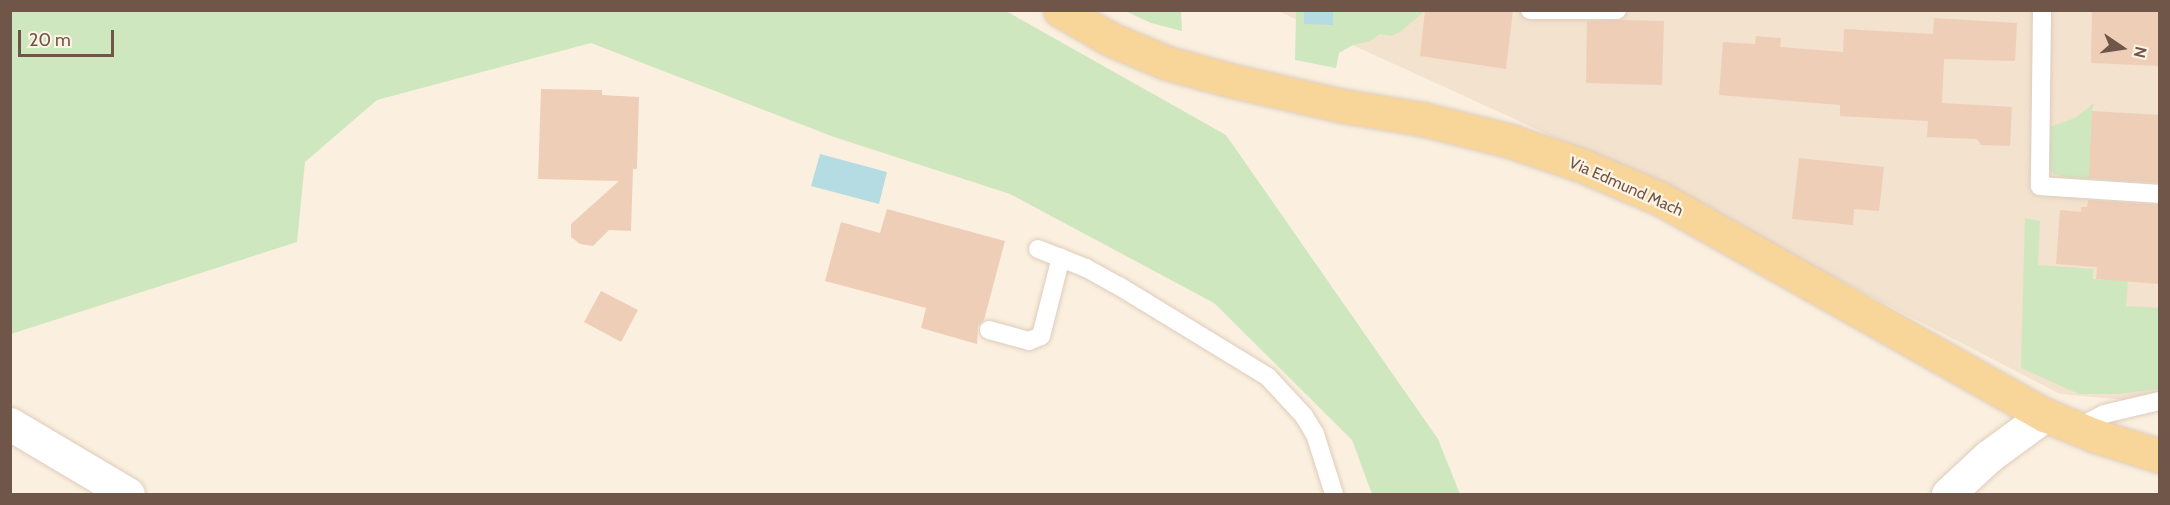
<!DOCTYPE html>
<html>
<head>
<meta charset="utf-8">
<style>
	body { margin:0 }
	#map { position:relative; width:2170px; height:505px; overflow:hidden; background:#fbf0df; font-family:Cabin,sans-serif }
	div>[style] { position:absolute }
	.residential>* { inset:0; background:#f2e2ce }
	.green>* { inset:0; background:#cfe7bf }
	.water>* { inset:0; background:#b5dce3 }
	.building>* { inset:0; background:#efceb8 }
	.roads { filter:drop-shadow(0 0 2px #deccbc) drop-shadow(0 0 2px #deccbc) }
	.lane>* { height:18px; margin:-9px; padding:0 9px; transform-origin:9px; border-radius:9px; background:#fff }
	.street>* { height:33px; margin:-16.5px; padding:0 16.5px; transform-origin:16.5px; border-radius:16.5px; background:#fff }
	.primary>* { height:33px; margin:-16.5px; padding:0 16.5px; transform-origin:16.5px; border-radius:16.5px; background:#f8d599 }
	span { translate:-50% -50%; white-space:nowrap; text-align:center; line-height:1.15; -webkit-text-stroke:4.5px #fef4e5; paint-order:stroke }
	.street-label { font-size:16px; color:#705648 }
	.frame { position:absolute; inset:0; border:12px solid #705648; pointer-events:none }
	.north { position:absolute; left:2092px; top:18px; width:60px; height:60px; -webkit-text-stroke:4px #fef4e5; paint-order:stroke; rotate:103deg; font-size:16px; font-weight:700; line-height:24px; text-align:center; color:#705648 }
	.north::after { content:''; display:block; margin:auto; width:21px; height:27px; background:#705648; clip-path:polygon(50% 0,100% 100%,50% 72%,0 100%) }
	.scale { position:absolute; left:18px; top:30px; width:96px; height:27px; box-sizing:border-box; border:3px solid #705648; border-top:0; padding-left:8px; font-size:18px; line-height:21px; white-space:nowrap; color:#705648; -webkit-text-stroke:4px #fef4e5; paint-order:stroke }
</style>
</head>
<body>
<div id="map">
	<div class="residential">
		<div style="clip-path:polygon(1278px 11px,2159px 11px,2159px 403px,2060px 394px,1626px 170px)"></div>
	</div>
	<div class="green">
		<div style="clip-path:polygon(11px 10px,1006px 11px,1226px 135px,1438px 439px,1460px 494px,1372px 494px,1352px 440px,1214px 303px,1010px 194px,834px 137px,591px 43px,377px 100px,305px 162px,297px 242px,11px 334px)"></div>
		<div style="clip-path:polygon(1125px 11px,1181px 11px,1182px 31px,1151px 23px)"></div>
		<div style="clip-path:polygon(1296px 11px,1425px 11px,1400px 32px,1391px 36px,1380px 34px,1370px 41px,1353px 45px,1339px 53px,1336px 68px,1295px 60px)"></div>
		<div style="clip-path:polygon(2094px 103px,2092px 111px,2133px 170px,2133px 182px,2064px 177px,2054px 174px,2046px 167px,2047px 128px,2075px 118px)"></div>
		<div style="clip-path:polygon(2025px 218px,2040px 221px,2038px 265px,2093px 269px,2093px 279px,2128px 281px,2126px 306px,2159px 308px,2159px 389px,2118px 394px,2079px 394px,2021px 368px)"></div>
	</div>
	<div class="water">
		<div style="clip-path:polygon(1304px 11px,1333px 11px,1333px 25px,1304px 24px)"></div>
		<div style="clip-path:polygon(820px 154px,887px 172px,879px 204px,811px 186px)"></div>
	</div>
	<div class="building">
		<div style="clip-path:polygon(1425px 10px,1513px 10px,1506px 69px,1420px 56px)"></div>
		<div style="clip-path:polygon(2092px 10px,2160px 10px,2160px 66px,2091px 63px)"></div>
		<div style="clip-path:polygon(1934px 18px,2017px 23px,2015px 61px,1944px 59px,1942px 103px,2012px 107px,2010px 146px,1981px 145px,1977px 139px,1927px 137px,1928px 121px,1840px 116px,1840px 105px,1719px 95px,1723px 42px,1755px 44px,1756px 36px,1781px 38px,1780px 47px,1843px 52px,1844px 29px,1933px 34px)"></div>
		<div style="clip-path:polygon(1623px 20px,1664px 21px,1662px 85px,1586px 83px,1587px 21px)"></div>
		<div style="clip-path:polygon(541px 89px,602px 90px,602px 95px,639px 97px,637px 169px,633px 169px,631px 231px,609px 230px,593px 246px,580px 244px,571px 237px,571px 224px,619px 181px,538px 179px)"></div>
		<div style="clip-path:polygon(2092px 111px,2160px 115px,2160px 183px,2089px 178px)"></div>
		<div style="clip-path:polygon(1799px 158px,1884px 167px,1879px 211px,1854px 209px,1853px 225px,1792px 219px)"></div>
		<div style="clip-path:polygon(2088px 200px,2160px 205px,2160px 284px,2096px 279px,2097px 267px,2056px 264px,2060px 210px,2081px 212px,2081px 207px,2087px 207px)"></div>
		<div style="clip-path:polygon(887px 209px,1005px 241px,984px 320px,978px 326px,977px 344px,921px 328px,926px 308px,825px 281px,841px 222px,880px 233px)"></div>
		<div style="clip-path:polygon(601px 291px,638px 310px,621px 342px,584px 322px)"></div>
	</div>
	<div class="roads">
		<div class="lane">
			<div style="left:1530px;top:10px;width:87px"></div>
			<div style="left:2042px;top:10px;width:176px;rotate:90.7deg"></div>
			<div style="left:2040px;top:186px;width:120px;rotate:3.8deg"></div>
			<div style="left:1038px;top:249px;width:52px;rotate:21.6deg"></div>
			<div style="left:1086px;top:268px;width:38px;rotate:29deg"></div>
			<div style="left:1119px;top:286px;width:175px;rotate:31.4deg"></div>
			<div style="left:1268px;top:377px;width:53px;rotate:47.3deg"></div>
			<div style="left:1304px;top:416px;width:21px;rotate:59deg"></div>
			<div style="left:1315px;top:434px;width:63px;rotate:72.4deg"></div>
			<div style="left:989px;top:330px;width:41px;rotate:15.4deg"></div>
			<div style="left:1029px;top:341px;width:13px;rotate:-23deg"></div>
			<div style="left:1041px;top:336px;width:81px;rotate:-75.8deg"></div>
			<div style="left:2077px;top:428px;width:30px;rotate:-27deg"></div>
			<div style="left:2104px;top:414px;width:57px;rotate:-13.1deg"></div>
		</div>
		<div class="street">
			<div style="left:10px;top:424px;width:137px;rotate:30.7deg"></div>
			<div style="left:1948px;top:494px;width:56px;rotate:-42.8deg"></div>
			<div style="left:1989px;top:456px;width:69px;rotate:-36.2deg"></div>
		</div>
		<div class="primary">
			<div style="left:1060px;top:10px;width:58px;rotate:30.1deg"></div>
			<div style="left:1110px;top:39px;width:62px;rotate:22.8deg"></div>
			<div style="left:1167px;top:63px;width:68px;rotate:15.3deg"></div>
			<div style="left:1233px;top:81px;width:113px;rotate:12.8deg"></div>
			<div style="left:1343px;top:106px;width:80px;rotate:9.3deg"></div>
			<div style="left:1422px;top:119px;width:91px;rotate:14deg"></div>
			<div style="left:1510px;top:141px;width:75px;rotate:18.7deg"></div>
			<div style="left:1581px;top:165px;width:87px;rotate:23deg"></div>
			<div style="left:1661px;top:199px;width:441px;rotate:29.4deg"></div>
			<div style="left:2045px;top:415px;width:55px;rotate:22.4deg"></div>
			<div style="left:2096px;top:436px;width:67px;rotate:17.4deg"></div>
		</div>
	</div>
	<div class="street-label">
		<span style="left:1626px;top:187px;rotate:24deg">Via Edmund Mach</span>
	</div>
	<div class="frame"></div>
	<div class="north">N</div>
	<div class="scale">20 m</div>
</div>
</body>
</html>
